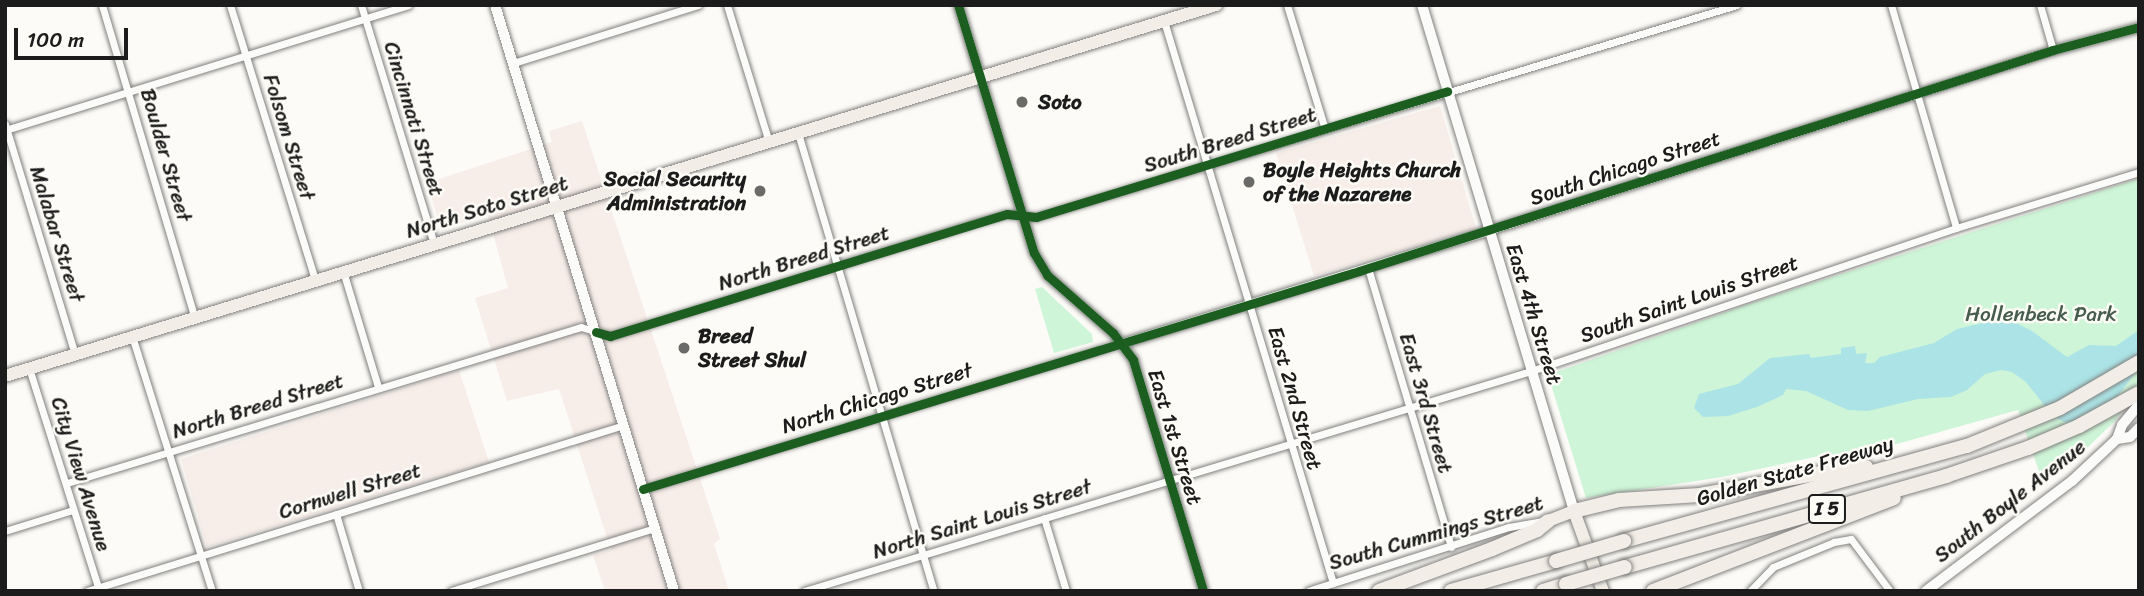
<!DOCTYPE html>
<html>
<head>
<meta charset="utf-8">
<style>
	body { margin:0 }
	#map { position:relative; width:2144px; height:596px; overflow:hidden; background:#fcfbf8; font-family:Sriracha,sans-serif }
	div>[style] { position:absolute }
	.built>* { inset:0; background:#f7ede9 }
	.green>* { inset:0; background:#cef5d8 }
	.water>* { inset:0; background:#abe3e6 }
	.roads { filter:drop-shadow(0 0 2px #81807f) drop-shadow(0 0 2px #81807f) }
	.minor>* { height:7px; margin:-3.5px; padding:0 3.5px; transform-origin:3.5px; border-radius:3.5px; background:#fbfbf9 }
	.tertiary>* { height:9px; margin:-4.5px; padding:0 4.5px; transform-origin:4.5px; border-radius:4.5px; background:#fbfbf9 }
	.secondary>* { height:10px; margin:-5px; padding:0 5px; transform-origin:5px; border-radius:5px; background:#fbfbf9 }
	.primary>* { height:12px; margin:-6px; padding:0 6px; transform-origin:6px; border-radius:6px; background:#f2eee7 }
	.motorway>* { height:14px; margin:-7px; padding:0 7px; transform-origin:7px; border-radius:7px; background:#f2eee7 }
	.bridges { filter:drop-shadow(0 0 2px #81807f) drop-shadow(0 0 2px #81807f) }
	.motorway-bridge>* { height:14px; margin:-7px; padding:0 7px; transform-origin:7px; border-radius:7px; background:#f2eee7 }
	.cycleway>* { height:9px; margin:-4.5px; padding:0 4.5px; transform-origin:4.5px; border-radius:4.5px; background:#1b5e20 }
	.dots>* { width:19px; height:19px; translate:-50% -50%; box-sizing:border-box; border:4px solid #fdfcf7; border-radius:50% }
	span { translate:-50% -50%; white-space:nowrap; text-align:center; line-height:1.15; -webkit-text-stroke:5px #fdfcf7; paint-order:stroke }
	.shield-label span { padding:2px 5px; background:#fdfcf7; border:2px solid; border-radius:5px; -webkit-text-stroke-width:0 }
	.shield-label { font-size:19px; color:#1c1c1c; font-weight:700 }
	.poi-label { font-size:21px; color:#1c1c1c; font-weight:700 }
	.left { translate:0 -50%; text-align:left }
	.right { translate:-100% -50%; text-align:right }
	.street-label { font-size:21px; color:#1c1c1c }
	.park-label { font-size:21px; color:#465c4c }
	.frame { position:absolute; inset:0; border:7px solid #1c1c1c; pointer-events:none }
	.scale { position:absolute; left:14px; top:28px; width:114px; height:32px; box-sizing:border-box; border:4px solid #1c1c1c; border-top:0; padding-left:9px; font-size:21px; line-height:24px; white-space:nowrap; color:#1c1c1c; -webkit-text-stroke:5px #fdfcf7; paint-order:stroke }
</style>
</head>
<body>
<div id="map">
	<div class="built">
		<div style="clip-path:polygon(1440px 106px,1476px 228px,1314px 276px,1276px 153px)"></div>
		<div style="clip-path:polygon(582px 121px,720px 539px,714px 544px,729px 591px,605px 591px,593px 555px,611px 550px,559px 389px,507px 401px,475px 298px,508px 288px,488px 215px,441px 229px,427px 183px,552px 142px,549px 131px)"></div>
		<div style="clip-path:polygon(459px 370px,489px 462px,207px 547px,181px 459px)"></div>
	</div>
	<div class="green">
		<div style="clip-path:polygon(2137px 179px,2139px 388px,2115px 421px,2088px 447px,2043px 483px,2018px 410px,1854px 456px,1819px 456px,1722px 477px,1586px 498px,1548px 375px,1751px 303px)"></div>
		<div style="clip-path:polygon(1042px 287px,1092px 334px,1093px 342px,1054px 353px,1035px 289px)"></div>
	</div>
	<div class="water">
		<div style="clip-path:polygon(1996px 320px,2016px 323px,2032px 331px,2067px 357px,2089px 345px,2116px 346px,2139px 330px,2139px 368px,2108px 409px,2079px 423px,2064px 422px,2052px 415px,2026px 382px,2012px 372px,2001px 370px,1985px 374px,1967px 390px,1951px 397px,1918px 399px,1868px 411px,1848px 410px,1806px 391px,1786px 389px,1783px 395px,1757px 407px,1728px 416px,1703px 417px,1694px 408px,1699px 394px,1738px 384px,1770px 358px,1809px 354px,1811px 358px,1841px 354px,1841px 348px,1855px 346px,1856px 354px,1867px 353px,1865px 363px,1874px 363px,1880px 357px,1934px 343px,1957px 329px)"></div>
	</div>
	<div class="roads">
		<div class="minor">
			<div style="left:102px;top:5px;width:324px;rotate:73.5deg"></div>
			<div style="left:230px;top:5px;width:287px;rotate:72.8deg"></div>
			<div style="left:361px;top:5px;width:250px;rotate:73deg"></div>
			<div style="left:727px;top:5px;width:143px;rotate:73deg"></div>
			<div style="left:1287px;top:5px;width:130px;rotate:73deg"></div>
			<div style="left:1891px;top:5px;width:232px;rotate:73.7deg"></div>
			<div style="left:2040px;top:5px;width:47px;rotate:73.9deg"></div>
			<div style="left:1164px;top:21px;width:587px;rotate:73.26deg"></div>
			<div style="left:513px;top:63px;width:194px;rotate:-17.4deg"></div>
			<div style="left:5px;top:124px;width:240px;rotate:73.1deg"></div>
			<div style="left:5px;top:130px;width:422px;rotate:-17.2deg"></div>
			<div style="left:798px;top:133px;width:478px;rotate:73.5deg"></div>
			<div style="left:1368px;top:268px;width:291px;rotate:73.4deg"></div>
			<div style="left:343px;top:271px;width:121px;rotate:73.2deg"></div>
			<div style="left:132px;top:336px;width:267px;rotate:72.6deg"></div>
			<div style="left:29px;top:368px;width:233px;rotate:72.5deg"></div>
			<div style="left:67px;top:483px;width:537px;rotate:-16.88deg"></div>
			<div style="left:581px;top:327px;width:30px;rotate:17deg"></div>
			<div style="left:610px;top:336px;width:378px;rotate:-17.2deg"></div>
			<div style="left:971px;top:224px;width:37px;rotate:-16deg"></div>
			<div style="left:1007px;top:214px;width:29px;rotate:6deg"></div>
			<div style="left:1036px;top:217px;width:732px;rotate:-16.83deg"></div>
			<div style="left:643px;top:489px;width:501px;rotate:-16.95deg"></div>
			<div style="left:336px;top:514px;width:80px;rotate:73.4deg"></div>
			<div style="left:1044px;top:518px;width:76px;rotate:73.2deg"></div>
			<div style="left:5px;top:531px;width:71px;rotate:-17.2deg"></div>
			<div style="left:87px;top:591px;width:562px;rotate:-17.18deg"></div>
			<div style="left:451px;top:591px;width:214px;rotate:-17.2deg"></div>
			<div style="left:804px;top:591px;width:760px;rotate:-16.84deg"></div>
			<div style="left:1531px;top:371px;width:448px;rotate:-18.6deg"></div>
			<div style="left:1956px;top:228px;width:191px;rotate:-17deg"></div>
			<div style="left:1308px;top:591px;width:211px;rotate:-17.7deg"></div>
			<div style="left:1509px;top:527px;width:36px;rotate:-10deg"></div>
			<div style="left:1750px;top:591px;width:33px;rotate:-46deg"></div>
			<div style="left:1773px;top:567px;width:66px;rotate:-22.3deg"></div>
			<div style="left:1834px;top:542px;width:17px;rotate:-10deg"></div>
			<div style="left:1851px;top:539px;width:65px;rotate:53.1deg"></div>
		</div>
		<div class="tertiary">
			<div style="left:958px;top:5px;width:259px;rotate:73deg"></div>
			<div style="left:1034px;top:253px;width:26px;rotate:59deg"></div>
			<div style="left:1047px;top:275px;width:88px;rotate:41.3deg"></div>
			<div style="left:1113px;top:333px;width:34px;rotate:53deg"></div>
			<div style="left:1133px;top:360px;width:241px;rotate:73.1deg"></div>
			<div style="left:1122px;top:343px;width:384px;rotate:-17.1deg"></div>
			<div style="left:1489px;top:230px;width:592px;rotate:-17.7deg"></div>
			<div style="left:2053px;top:50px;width:89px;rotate:-15deg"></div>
		</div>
		<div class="secondary">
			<div style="left:495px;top:5px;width:613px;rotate:73.01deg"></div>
			<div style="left:1422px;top:5px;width:528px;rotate:73.28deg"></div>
			<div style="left:2117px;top:439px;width:13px;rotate:-9deg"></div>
			<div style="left:2130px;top:437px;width:13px;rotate:-45deg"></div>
			<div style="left:1926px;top:591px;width:183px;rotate:-37deg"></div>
			<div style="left:2072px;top:481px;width:62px;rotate:-43deg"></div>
			<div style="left:2117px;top:439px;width:15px;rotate:-70deg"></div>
			<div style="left:2122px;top:425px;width:26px;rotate:-50deg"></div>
		</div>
		<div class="primary">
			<div style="left:5px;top:376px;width:1267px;rotate:-17.03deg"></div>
			<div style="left:1548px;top:521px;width:28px;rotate:-21deg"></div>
			<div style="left:1574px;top:511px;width:85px;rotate:70.1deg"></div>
		</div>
		<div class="motorway">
			<div style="left:1574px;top:511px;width:46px;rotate:-13.7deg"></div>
			<div style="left:1619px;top:500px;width:81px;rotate:-3.5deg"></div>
			<div style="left:1700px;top:495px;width:155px;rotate:-10.4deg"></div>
			<div style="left:1852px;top:467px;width:14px"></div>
			<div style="left:1624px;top:541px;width:356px;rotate:-15.5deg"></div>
			<div style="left:1967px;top:446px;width:100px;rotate:-22.2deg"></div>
			<div style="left:2060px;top:408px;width:91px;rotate:-30.2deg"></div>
			<div style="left:1625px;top:567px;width:334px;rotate:-15.8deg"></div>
			<div style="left:1946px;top:476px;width:87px;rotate:-18.9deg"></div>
			<div style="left:2028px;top:448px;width:56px;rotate:-23.3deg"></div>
			<div style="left:2079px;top:426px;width:68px;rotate:-28.8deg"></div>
			<div style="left:1379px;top:591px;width:121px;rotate:-20.4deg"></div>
			<div style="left:1492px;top:549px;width:49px;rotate:-22.9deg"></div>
			<div style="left:1537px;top:530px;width:14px;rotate:-39deg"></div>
			<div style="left:1451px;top:591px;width:109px;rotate:-15.9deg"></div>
			<div style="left:1543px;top:591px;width:24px;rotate:-17deg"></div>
			<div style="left:1653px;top:591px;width:258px;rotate:-21.1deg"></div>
		</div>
	</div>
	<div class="bridges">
		<div class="motorway-bridge">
			<div style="left:1556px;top:561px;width:71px;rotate:-16.4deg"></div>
			<div style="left:1566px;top:584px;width:61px;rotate:-16.1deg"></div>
		</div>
	</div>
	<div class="cycleway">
		<div style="left:958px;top:5px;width:259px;rotate:73deg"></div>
		<div style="left:1034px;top:253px;width:26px;rotate:59deg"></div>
		<div style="left:1047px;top:275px;width:88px;rotate:41.3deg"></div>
		<div style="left:1113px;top:333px;width:34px;rotate:53deg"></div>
		<div style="left:1133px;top:360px;width:241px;rotate:73.1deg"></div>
		<div style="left:596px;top:332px;width:15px;rotate:16deg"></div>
		<div style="left:610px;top:336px;width:415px;rotate:-17.1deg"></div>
		<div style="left:1007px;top:214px;width:29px;rotate:6deg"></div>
		<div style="left:1036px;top:217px;width:430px;rotate:-17deg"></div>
		<div style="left:643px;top:489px;width:748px;rotate:-16.93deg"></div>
		<div style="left:1359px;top:271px;width:728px;rotate:-17.66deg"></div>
		<div style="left:2053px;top:50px;width:89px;rotate:-15deg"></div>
	</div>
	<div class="dots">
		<div style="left:1022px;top:102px;background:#6a6a69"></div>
		<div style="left:1249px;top:182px;background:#6a6a69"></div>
		<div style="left:760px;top:191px;background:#6a6a69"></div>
		<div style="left:684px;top:348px;background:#6a6a69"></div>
	</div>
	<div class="shield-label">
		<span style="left:1827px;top:509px">I 5</span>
	</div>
	<div class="poi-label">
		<span class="left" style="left:1038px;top:102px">Soto</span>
		<span class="left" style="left:1263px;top:182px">Boyle Heights Church<br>of the Nazarene</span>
		<span class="right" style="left:746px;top:191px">Social Security<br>Administration</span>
		<span class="left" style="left:698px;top:348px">Breed<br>Street Shul</span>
	</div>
	<div class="street-label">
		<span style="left:414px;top:119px;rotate:73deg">Cincinnati Street</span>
		<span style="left:289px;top:137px;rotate:73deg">Folsom Street</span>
		<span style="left:1230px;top:140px;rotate:-17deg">South Breed Street</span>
		<span style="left:166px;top:155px;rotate:74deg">Boulder Street</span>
		<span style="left:1625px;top:168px;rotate:-18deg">South Chicago Street</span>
		<span style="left:487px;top:207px;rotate:-17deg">North Soto Street</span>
		<span style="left:57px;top:234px;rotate:73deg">Malabar Street</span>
		<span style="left:804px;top:258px;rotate:-17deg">North Breed Street</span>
		<span style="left:1689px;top:299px;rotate:-19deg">South Saint Louis Street</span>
		<span style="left:1534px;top:314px;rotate:73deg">East 4th Street</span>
		<span style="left:877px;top:398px;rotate:-17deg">North Chicago Street</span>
		<span style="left:1295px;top:398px;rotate:74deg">East 2nd Street</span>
		<span style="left:1426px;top:403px;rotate:74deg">East 3rd Street</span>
		<span style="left:258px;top:406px;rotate:-17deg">North Breed Street</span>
		<span style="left:1175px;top:437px;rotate:73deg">East 1st Street</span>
		<span style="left:1795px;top:471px;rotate:-16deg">Golden State Freeway</span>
		<span style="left:81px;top:474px;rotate:73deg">City View Avenue</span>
		<span style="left:350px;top:491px;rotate:-17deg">Cornwell Street</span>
		<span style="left:2010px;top:501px;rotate:-38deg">South Boyle Avenue</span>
		<span style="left:982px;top:519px;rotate:-17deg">North Saint Louis Street</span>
		<span style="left:1436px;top:533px;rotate:-16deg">South Cummings Street</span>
	</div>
	<div class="park-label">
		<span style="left:2041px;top:314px">Hollenbeck Park</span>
	</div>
	<div class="frame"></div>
	<div class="scale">100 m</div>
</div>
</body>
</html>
